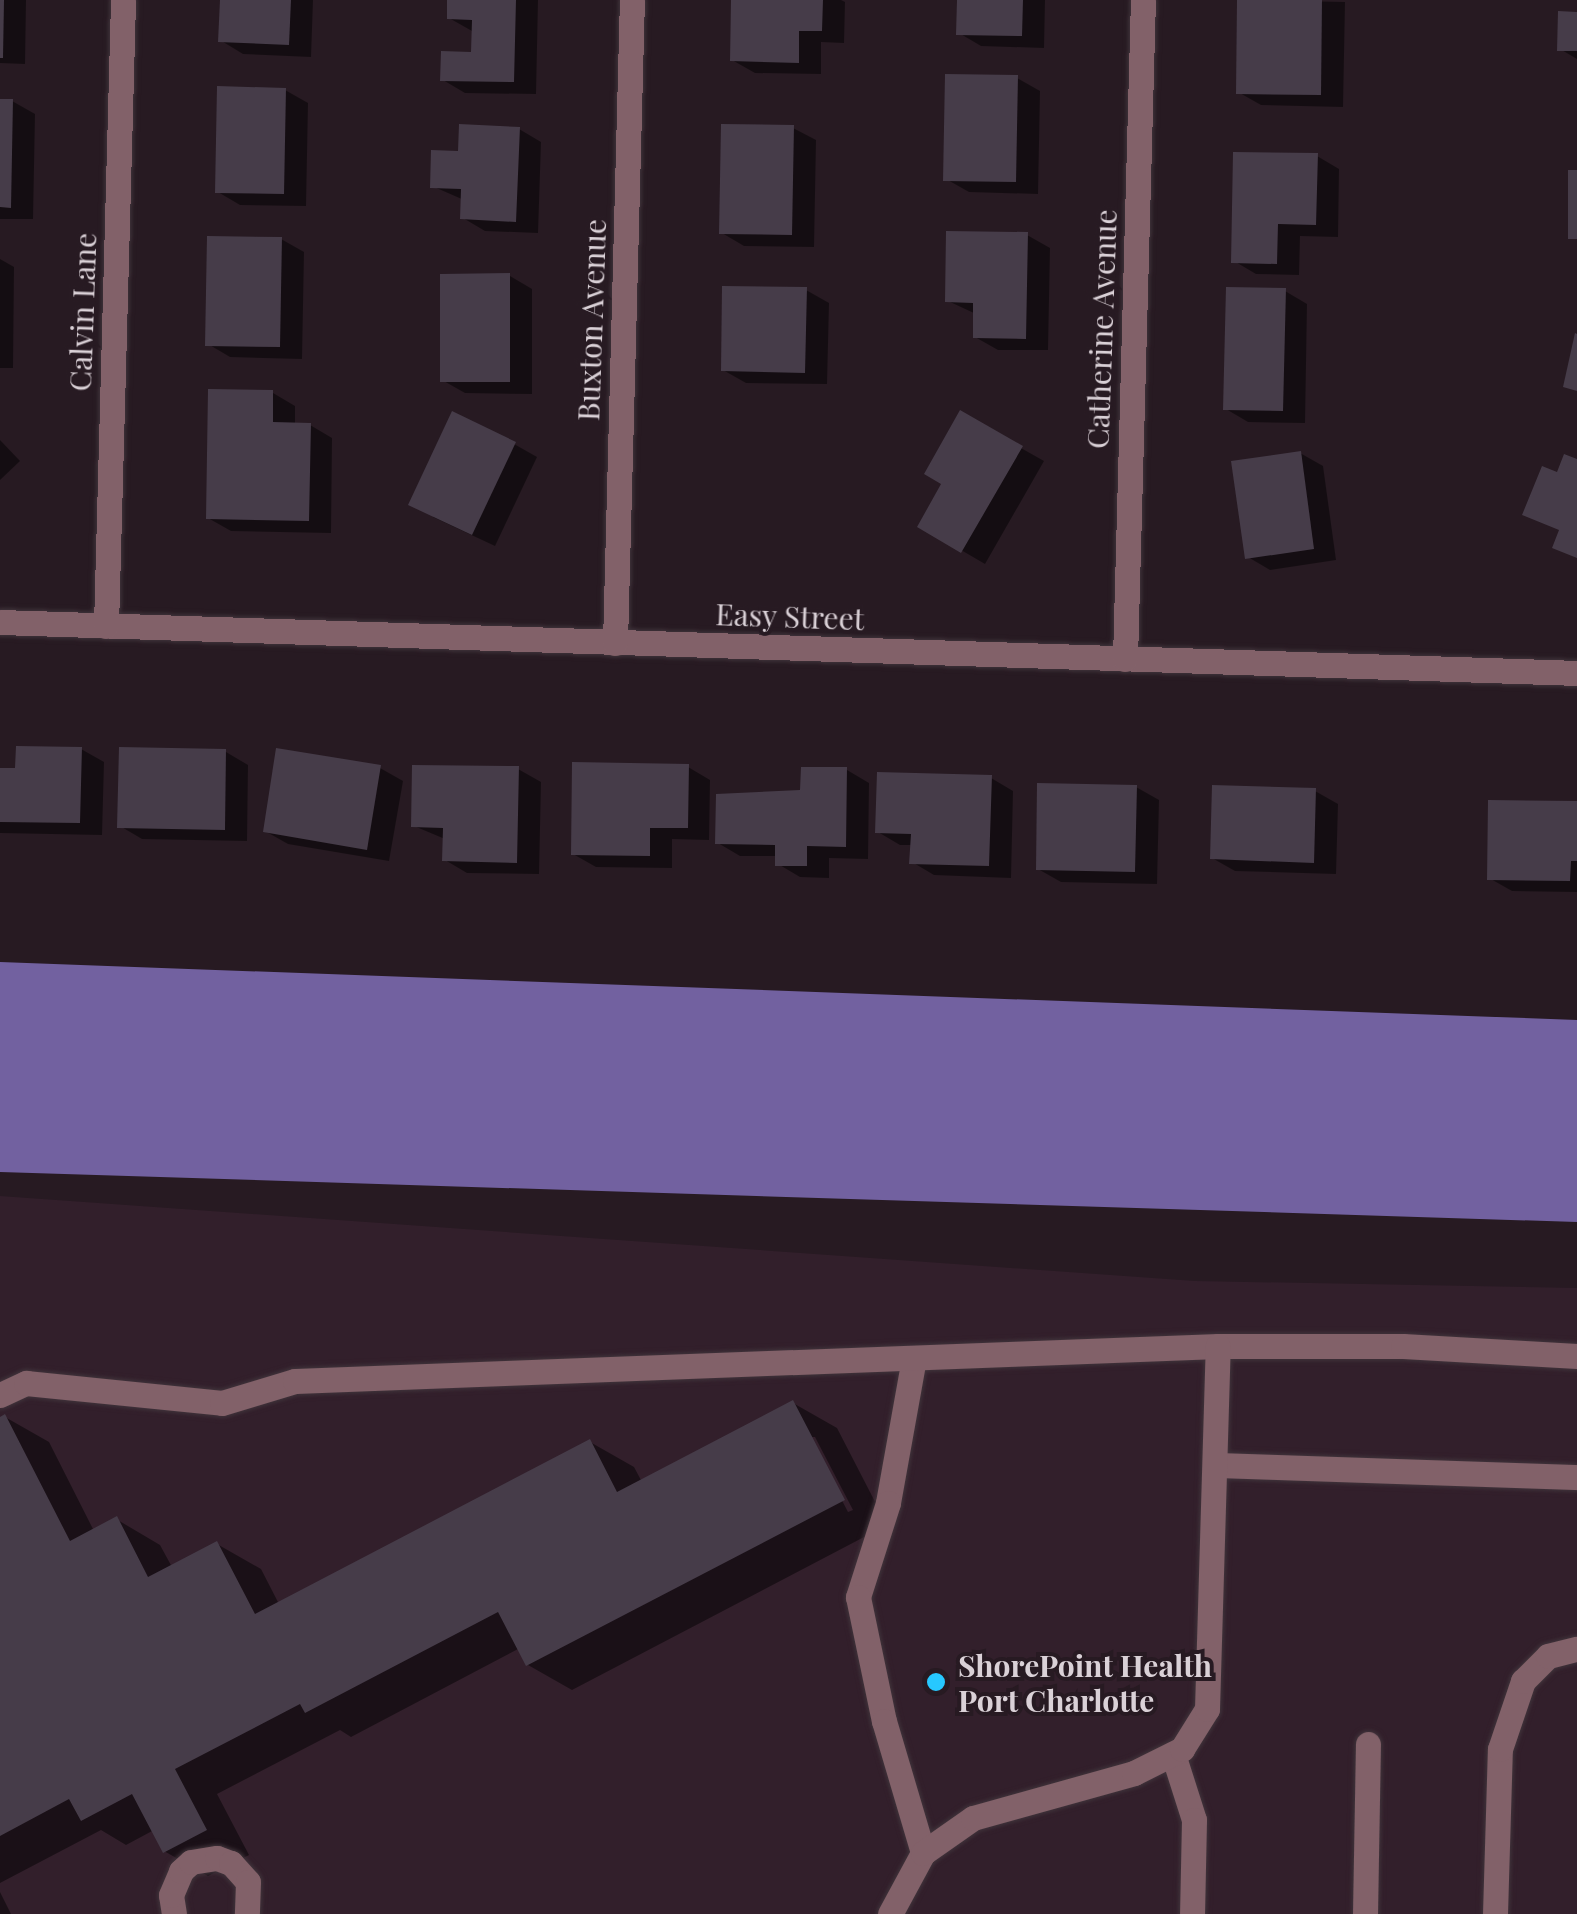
<!DOCTYPE html>
<html>
<head>
<meta charset="utf-8">
<style>
	body { margin:0 }
	#map { position:relative; width:1577px; height:1914px; overflow:hidden; background:#271a22; font-family:"Playfair Display",serif }
	div>[style] { position:absolute }
	.built>* { inset:0; background:#321f2b }
	.water>* { inset:0; background:#7261a0 }
	.shadow>* { inset:0; background:#0007 }
	.building>* { inset:0; background:#463c49 }
	.roads { filter:drop-shadow(0 0 2px #40343b) drop-shadow(0 0 2px #40343b) }
	.minor>* { height:25px; margin:-12.5px; padding:0 12.5px; transform-origin:12.5px; border-radius:12.5px; background:#826169 }
	.dots>* { width:28px; height:28px; translate:-50% -50%; box-sizing:border-box; border:5px solid #271a22; border-radius:50% }
	span { translate:-50% -50%; white-space:nowrap; text-align:center; line-height:1.15; -webkit-text-stroke:8px #271a22; paint-order:stroke }
	.street-label { font-size:30px; color:#dad1d7 }
	.poi-label { font-size:30px; color:#dad1d7; font-weight:700 }
	.left { translate:0 -50%; text-align:left }
</style>
</head>
<body>
<div id="map">
	<div class="built">
		<div style="clip-path:polygon(0 1196px,1195px 1281px,1577px 1288px,1577px 1914px,0 1914px)"></div>
	</div>
	<div class="water">
		<div style="clip-path:polygon(0 962px,1577px 1020px,1577px 1222px,0 1172px)"></div>
	</div>
	<div class="shadow">
		<div style="clip-path:polygon(0 0,26px 0,25px 64px,0 63px)"></div>
		<div style="clip-path:polygon(222px 0,313px 0,311px 57px,243px 54px,220px 40px)"></div>
		<div style="clip-path:polygon(449px 0,538px 0,536px 94px,465px 93px,443px 80px,474px 54px,472px 31px,449px 18px)"></div>
		<div style="clip-path:polygon(733px 0,841px 0,845px 2px,844px 43px,821px 42px,821px 74px,755px 73px,732px 60px)"></div>
		<div style="clip-path:polygon(959px 0,1045px 0,1044px 48px,981px 46px,959px 33px)"></div>
		<div style="clip-path:polygon(1240px 0,1345px 2px,1343px 107px,1261px 105px,1238px 92px)"></div>
		<div style="clip-path:polygon(1577px 14px,1577px 59px,1560px 49px)"></div>
		<div style="clip-path:polygon(1017px 78px,1040px 91px,1038px 194px,969px 192px,946px 179px)"></div>
		<div style="clip-path:polygon(285px 90px,308px 103px,306px 206px,240px 205px,218px 192px)"></div>
		<div style="clip-path:polygon(0 101px,12px 101px,35px 114px,33px 219px,0 219px)"></div>
		<div style="clip-path:polygon(793px 128px,816px 140px,814px 247px,744px 246px,722px 233px)"></div>
		<div style="clip-path:polygon(519px 129px,541px 142px,538px 233px,485px 231px,463px 218px,464px 200px,432px 186px,460px 154px)"></div>
		<div style="clip-path:polygon(1317px 156px,1339px 169px,1338px 237px,1300px 236px,1299px 275px,1256px 274px,1234px 261px)"></div>
		<div style="clip-path:polygon(1027px 235px,1050px 248px,1048px 350px,998px 350px,975px 337px,976px 314px,948px 301px)"></div>
		<div style="clip-path:polygon(281px 239px,304px 252px,302px 359px,230px 357px,208px 344px)"></div>
		<div style="clip-path:polygon(0 259px,14px 267px,13px 368px,0 368px)"></div>
		<div style="clip-path:polygon(510px 276px,532px 289px,532px 394px,465px 393px,442px 380px)"></div>
		<div style="clip-path:polygon(806px 290px,829px 303px,827px 384px,746px 383px,723px 370px)"></div>
		<div style="clip-path:polygon(1285px 291px,1307px 304px,1305px 423px,1248px 422px,1226px 409px)"></div>
		<div style="clip-path:polygon(273px 393px,295px 406px,295px 425px,310px 425px,332px 438px,331px 533px,231px 531px,208px 518px)"></div>
		<div style="clip-path:polygon(961px 414px,1044px 461px,985px 564px,920px 526px,945px 483px)"></div>
		<div style="clip-path:polygon(0 440px,20px 461px,0 480px)"></div>
		<div style="clip-path:polygon(514px 444px,537px 457px,495px 546px,433px 517px)"></div>
		<div style="clip-path:polygon(1300px 453px,1323px 466px,1336px 560px,1270px 570px,1248px 557px)"></div>
		<div style="clip-path:polygon(81px 749px,104px 762px,102px 835px,0 833px,0 770px,18px 771px)"></div>
		<div style="clip-path:polygon(226px 752px,248px 765px,247px 841px,142px 839px,120px 826px)"></div>
		<div style="clip-path:polygon(688px 767px,710px 780px,709px 840px,672px 839px,672px 868px,596px 867px,573px 854px)"></div>
		<div style="clip-path:polygon(380px 768px,403px 781px,389px 861px,288px 844px,265px 831px)"></div>
		<div style="clip-path:polygon(518px 769px,541px 782px,539px 874px,467px 873px,445px 860px,445px 839px,414px 826px)"></div>
		<div style="clip-path:polygon(847px 770px,869px 783px,868px 859px,829px 858px,829px 878px,800px 877px,778px 864px,778px 856px,740px 856px,718px 843px)"></div>
		<div style="clip-path:polygon(991px 778px,1013px 791px,1011px 878px,934px 875px,912px 862px,913px 845px,900px 845px,878px 832px)"></div>
		<div style="clip-path:polygon(1136px 787px,1159px 800px,1157px 884px,1061px 882px,1038px 869px)"></div>
		<div style="clip-path:polygon(1315px 791px,1338px 804px,1336px 874px,1235px 871px,1212px 858px)"></div>
		<div style="clip-path:polygon(1577px 804px,1577px 892px,1512px 891px,1489px 878px)"></div>
		<div style="clip-path:polygon(evenodd,793px 1403px,837px 1428px,887px 1525px,572px 1690px,528px 1665px,520px 1648px,351px 1737px,340px 1730px,217px 1794px,249px 1855px,208px 1876px,164px 1851px,154px 1830px,126px 1845px,101px 1830px,0 1883px,0 1420px,5px 1417px,49px 1442px,94px 1531px,116px 1519px,160px 1545px,172px 1567px,217px 1544px,261px 1569px,279px 1604px,590px 1442px,634px 1467px,642px 1482px,793px 1403px,809px 1437px,815px 1437px,853px 1510px,848px 1512px,809px 1437px)"></div>
		<div style="clip-path:polygon(0 1892px,11px 1914px,0 1914px)"></div>
	</div>
	<div class="building">
		<div style="clip-path:polygon(0 0,4px 0,3px 58px,0 58px)"></div>
		<div style="clip-path:polygon(220px 0,291px 0,289px 45px,218px 42px)"></div>
		<div style="clip-path:polygon(447px 0,516px 0,514px 82px,440px 81px,441px 51px,471px 52px,472px 20px,447px 19px)"></div>
		<div style="clip-path:polygon(731px 0,823px 0,822px 31px,799px 31px,799px 63px,730px 61px)"></div>
		<div style="clip-path:polygon(957px 0,1023px 0,1022px 36px,956px 35px)"></div>
		<div style="clip-path:polygon(1237px 0,1322px 0,1321px 95px,1236px 94px)"></div>
		<div style="clip-path:polygon(1558px 11px,1577px 12px,1577px 51px,1557px 51px)"></div>
		<div style="clip-path:polygon(945px 74px,1018px 75px,1016px 182px,943px 181px)"></div>
		<div style="clip-path:polygon(217px 86px,286px 88px,284px 194px,215px 193px)"></div>
		<div style="clip-path:polygon(0 99px,13px 99px,11px 208px,0 207px)"></div>
		<div style="clip-path:polygon(459px 124px,520px 127px,516px 222px,460px 219px,461px 189px,430px 188px,431px 150px,458px 151px)"></div>
		<div style="clip-path:polygon(721px 124px,794px 125px,792px 235px,719px 234px)"></div>
		<div style="clip-path:polygon(1233px 152px,1318px 153px,1316px 225px,1278px 224px,1277px 264px,1231px 263px)"></div>
		<div style="clip-path:polygon(1568px 170px,1577px 170px,1577px 239px,1568px 239px)"></div>
		<div style="clip-path:polygon(946px 231px,1028px 232px,1026px 339px,973px 338px,973px 303px,945px 302px)"></div>
		<div style="clip-path:polygon(207px 236px,282px 237px,280px 347px,205px 346px)"></div>
		<div style="clip-path:polygon(510px 273px,510px 382px,440px 382px,440px 274px)"></div>
		<div style="clip-path:polygon(722px 286px,807px 287px,805px 373px,721px 371px)"></div>
		<div style="clip-path:polygon(1226px 287px,1286px 288px,1283px 411px,1223px 410px)"></div>
		<div style="clip-path:polygon(1575px 333px,1577px 334px,1577px 391px,1563px 387px)"></div>
		<div style="clip-path:polygon(208px 389px,273px 390px,273px 422px,311px 423px,309px 521px,206px 519px)"></div>
		<div style="clip-path:polygon(960px 410px,1023px 446px,961px 553px,917px 527px,941px 484px,924px 474px)"></div>
		<div style="clip-path:polygon(452px 411px,516px 442px,472px 535px,408px 505px)"></div>
		<div style="clip-path:polygon(1301px 451px,1314px 549px,1245px 559px,1231px 461px)"></div>
		<div style="clip-path:polygon(1564px 454px,1577px 459px,1577px 558px,1552px 548px,1559px 530px,1522px 515px,1542px 466px,1557px 472px)"></div>
		<div style="clip-path:polygon(16px 746px,82px 747px,80px 823px,0 822px,0 768px,15px 768px)"></div>
		<div style="clip-path:polygon(119px 747px,226px 749px,225px 830px,117px 828px)"></div>
		<div style="clip-path:polygon(276px 748px,381px 765px,367px 850px,263px 832px)"></div>
		<div style="clip-path:polygon(572px 762px,689px 764px,688px 828px,650px 828px,650px 856px,571px 855px)"></div>
		<div style="clip-path:polygon(412px 765px,519px 766px,517px 863px,442px 861px,443px 828px,411px 827px)"></div>
		<div style="clip-path:polygon(801px 767px,847px 767px,846px 847px,807px 846px,807px 866px,775px 866px,775px 845px,715px 844px,716px 794px,800px 790px)"></div>
		<div style="clip-path:polygon(877px 772px,992px 775px,989px 866px,909px 864px,911px 834px,875px 833px)"></div>
		<div style="clip-path:polygon(1037px 783px,1137px 785px,1135px 872px,1036px 870px)"></div>
		<div style="clip-path:polygon(1212px 785px,1316px 788px,1314px 863px,1210px 859px)"></div>
		<div style="clip-path:polygon(1488px 800px,1577px 801px,1577px 861px,1571px 861px,1570px 881px,1487px 880px)"></div>
		<div style="clip-path:polygon(793px 1400px,845px 1500px,526px 1666px,498px 1612px,305px 1713px,300px 1704px,175px 1769px,207px 1830px,163px 1853px,132px 1794px,81px 1821px,69px 1799px,0 1836px,0 1417px,5px 1414px,70px 1541px,117px 1516px,148px 1577px,217px 1541px,255px 1614px,590px 1439px,617px 1492px)"></div>
	</div>
	<div class="roads">
		<div class="minor">
			<div style="left:0;top:622px;width:1578px;rotate:1.85deg"></div>
			<div style="left:106px;top:626px;width:626px;rotate:-88.44deg"></div>
			<div style="left:615px;top:643px;width:643px;rotate:-88.49deg"></div>
			<div style="left:1125px;top:659px;width:659px;rotate:-88.44deg"></div>
			<div style="left:914px;top:1358px;width:147px;rotate:100.2deg"></div>
			<div style="left:888px;top:1503px;width:99px;rotate:107.7deg"></div>
			<div style="left:858px;top:1597px;width:127px;rotate:78.2deg"></div>
			<div style="left:884px;top:1721px;width:138px;rotate:73.5deg"></div>
			<div style="left:0;top:1395px;width:29px;rotate:-25deg"></div>
			<div style="left:26px;top:1383px;width:197px;rotate:5.8deg"></div>
			<div style="left:222px;top:1403px;width:76px;rotate:-16.8deg"></div>
			<div style="left:295px;top:1381px;width:924px;rotate:-2.17deg"></div>
			<div style="left:1218px;top:1346px;width:185px"></div>
			<div style="left:1403px;top:1346px;width:174px;rotate:3.3deg"></div>
			<div style="left:1215px;top:1465px;width:362px;rotate:1.9deg"></div>
			<div style="left:1173px;top:1754px;width:69px;rotate:72.3deg"></div>
			<div style="left:1194px;top:1820px;width:94px;rotate:91.2deg"></div>
			<div style="left:174px;top:1914px;width:19px;rotate:-99deg"></div>
			<div style="left:171px;top:1895px;width:26px;rotate:-67deg"></div>
			<div style="left:181px;top:1871px;width:13px;rotate:-42deg"></div>
			<div style="left:191px;top:1862px;width:26px;rotate:-9deg"></div>
			<div style="left:217px;top:1858px;width:15px;rotate:20deg"></div>
			<div style="left:231px;top:1863px;width:25px;rotate:48deg"></div>
			<div style="left:248px;top:1882px;width:32px;rotate:92deg"></div>
			<div style="left:890px;top:1914px;width:69px;rotate:-61.6deg"></div>
			<div style="left:923px;top:1853px;width:61px;rotate:-35deg"></div>
			<div style="left:973px;top:1818px;width:167px;rotate:-15.6deg"></div>
			<div style="left:1134px;top:1773px;width:54px;rotate:-26.6deg"></div>
			<div style="left:1182px;top:1749px;width:47px;rotate:-58deg"></div>
			<div style="left:1207px;top:1709px;width:363px;rotate:-88.3deg"></div>
			<div style="left:1365px;top:1914px;width:170px;rotate:-89deg"></div>
			<div style="left:1495px;top:1914px;width:165px;rotate:-88.3deg"></div>
			<div style="left:1500px;top:1749px;width:72px;rotate:-71.3deg"></div>
			<div style="left:1523px;top:1681px;width:35px;rotate:-45deg"></div>
			<div style="left:1548px;top:1656px;width:30px;rotate:-14deg"></div>
		</div>
	</div>
	<div class="dots">
		<div style="left:936px;top:1682px;background:#27c8ff"></div>
	</div>
	<div class="street-label">
		<span style="left:82px;top:312px;rotate:-88deg">Calvin Lane</span>
		<span style="left:591px;top:320px;rotate:-88deg">Buxton Avenue</span>
		<span style="left:1101px;top:329px;rotate:-88deg">Catherine Avenue</span>
		<span style="left:790px;top:616px;rotate:2deg">Easy Street</span>
	</div>
	<div class="poi-label">
		<span class="left" style="left:958px;top:1682px">ShorePoint Health<br>Port Charlotte</span>
	</div>
</div>
</body>
</html>
